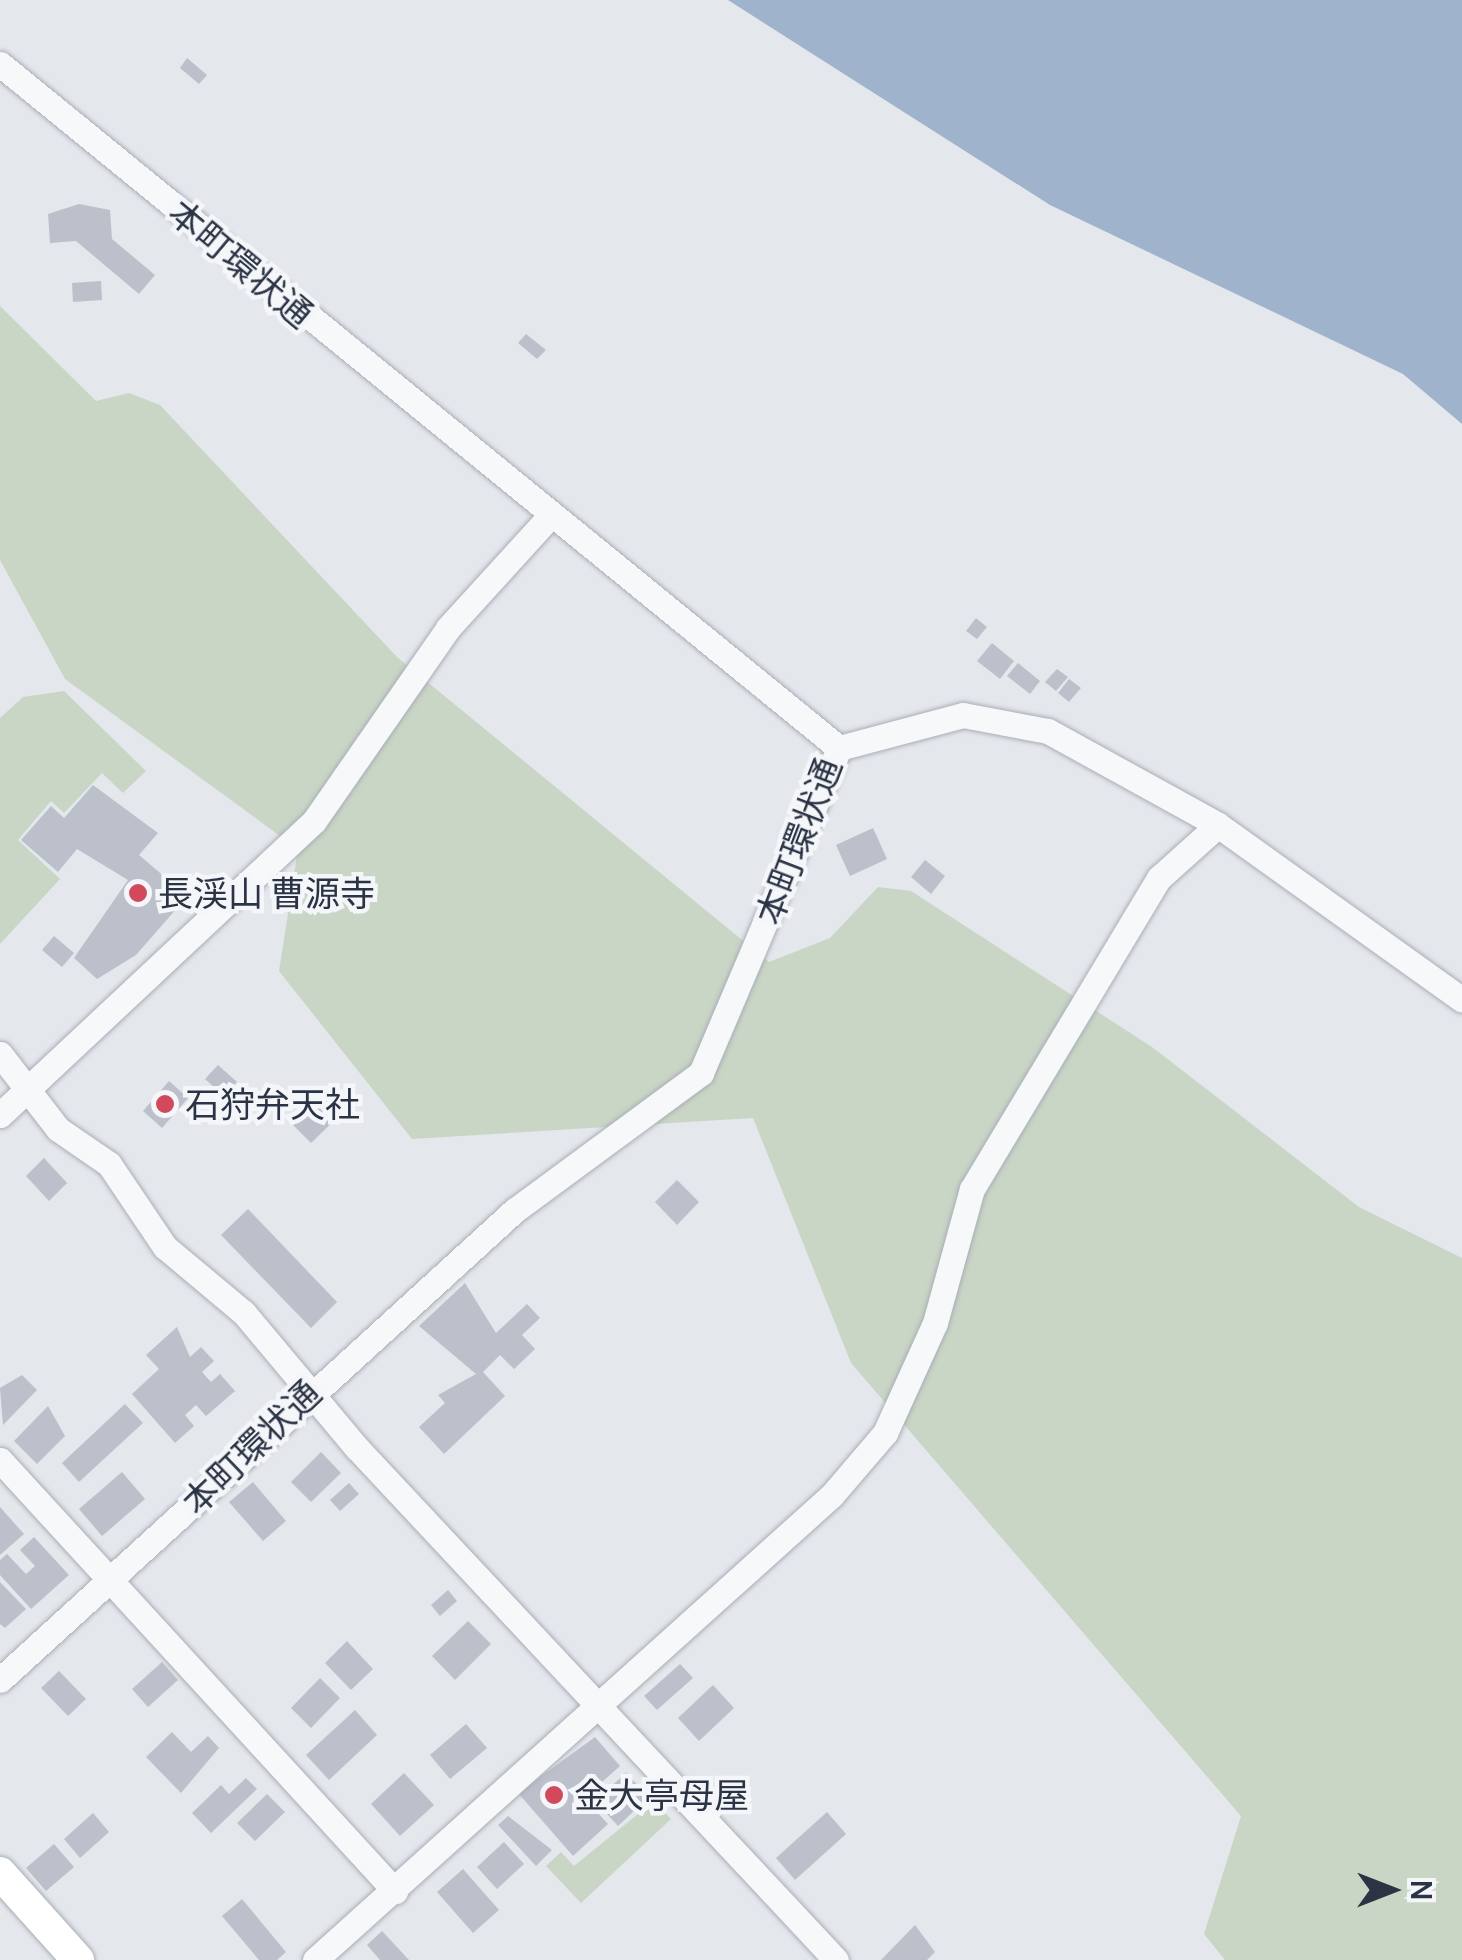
<!DOCTYPE html>
<html>
<head>
<meta charset="utf-8">
<style>
	body { margin:0 }
	#map { position:relative; width:1462px; height:1960px; overflow:hidden; background:#e4e7ec; font-family:Manrope,"Noto Sans JP",sans-serif }
	div>[style] { position:absolute }
	.green>* { inset:0; background:#c9d6c5 }
	.water>* { inset:0; background:#9fb4cc }
	.building>* { inset:0; background:#bbc0ca }
	.roads { filter:drop-shadow(0 0 2px #a9aeb7) drop-shadow(0 0 2px #a9aeb7) }
	.minor>* { height:25px; margin:-12.5px; padding:0 12.5px; transform-origin:12.5px; border-radius:12.5px; background:#f7f8fa }
	.major>* { height:32px; margin:-16px; padding:0 16px; transform-origin:16px; border-radius:16px; background:#fff }
	.dots>* { width:28px; height:28px; translate:-50% -50%; box-sizing:border-box; border:5px solid #f4f6f9; border-radius:50% }
	span { translate:-50% -50%; white-space:nowrap; text-align:center; line-height:1.15; -webkit-text-stroke:9px #f4f6f9; paint-order:stroke }
	.street-label { font-size:35px; color:#2b3445 }
	.poi-label { font-size:35px; color:#2b3445 }
	.left { translate:0 -50%; text-align:left }
	.north { position:absolute; left:1342px; top:1840px; width:100px; height:100px; -webkit-text-stroke:8px #f4f6f9; paint-order:stroke; rotate:90deg; font-size:28px; font-weight:700; line-height:40px; text-align:center; color:#2b3445 }
	.north::after { content:''; display:block; margin:auto; width:35px; height:45px; background:#2b3445; clip-path:polygon(50% 0,100% 100%,50% 72%,0 100%) }
</style>
</head>
<body>
<div id="map">
	<div class="green">
		<div style="clip-path:polygon(0 306px,96px 401px,129px 393px,160px 405px,397px 657px,769px 962px,830px 938px,878px 887px,911px 891px,1152px 1047px,1359px 1207px,1462px 1258px,1462px 1960px,1225px 1960px,1204px 1934px,1241px 1816px,851px 1363px,753px 1118px,412px 1139px,279px 971px,298px 849px,65px 679px,0 560px)"></div>
		<div style="clip-path:polygon(64px 691px,146px 771px,123px 793px,102px 773px,64px 813px,51px 801px,18px 840px,60px 879px,0 944px,0 718px,23px 697px)"></div>
		<div style="clip-path:polygon(654px 1801px,671px 1819px,581px 1903px,546px 1866px,561px 1852px,574px 1866px)"></div>
	</div>
	<div class="water">
		<div style="clip-path:polygon(728px 0,1462px 0,1462px 424px,1403px 374px,1050px 205px)"></div>
	</div>
	<div class="building">
		<div style="clip-path:polygon(187px 58px,207px 75px,199px 84px,180px 68px)"></div>
		<div style="clip-path:polygon(79px 204px,110px 210px,112px 239px,155px 275px,139px 294px,76px 241px,50px 243px,48px 214px)"></div>
		<div style="clip-path:polygon(101px 281px,102px 300px,73px 302px,72px 283px)"></div>
		<div style="clip-path:polygon(526px 334px,546px 350px,537px 359px,518px 343px)"></div>
		<div style="clip-path:polygon(976px 618px,987px 627px,977px 639px,966px 631px)"></div>
		<div style="clip-path:polygon(992px 643px,1014px 661px,1000px 679px,977px 661px)"></div>
		<div style="clip-path:polygon(1018px 663px,1040px 681px,1030px 694px,1007px 676px)"></div>
		<div style="clip-path:polygon(1057px 669px,1068px 677px,1056px 691px,1045px 682px)"></div>
		<div style="clip-path:polygon(1069px 679px,1081px 688px,1069px 702px,1058px 693px)"></div>
		<div style="clip-path:polygon(93px 785px,158px 833px,139px 855px,180px 890px,171px 901px,178px 907px,136px 955px,97px 979px,74px 958px,128px 880px,77px 849px,58px 872px,21px 840px,51px 806px,64px 818px)"></div>
		<div style="clip-path:polygon(873px 828px,887px 859px,850px 876px,836px 845px)"></div>
		<div style="clip-path:polygon(925px 860px,945px 876px,931px 894px,911px 877px)"></div>
		<div style="clip-path:polygon(54px 936px,74px 953px,62px 967px,42px 950px)"></div>
		<div style="clip-path:polygon(218px 1065px,237px 1082px,224px 1096px,205px 1079px)"></div>
		<div style="clip-path:polygon(169px 1081px,188px 1098px,162px 1128px,143px 1111px)"></div>
		<div style="clip-path:polygon(324px 1095px,341px 1114px,311px 1143px,293px 1125px)"></div>
		<div style="clip-path:polygon(44px 1158px,67px 1183px,49px 1201px,26px 1176px)"></div>
		<div style="clip-path:polygon(677px 1180px,699px 1202px,677px 1225px,655px 1202px)"></div>
		<div style="clip-path:polygon(248px 1209px,337px 1302px,311px 1328px,221px 1235px)"></div>
		<div style="clip-path:polygon(465px 1283px,496px 1333px,527px 1304px,540px 1318px,522px 1335px,535px 1349px,514px 1369px,500px 1355px,483px 1372px,505px 1396px,444px 1454px,419px 1427px,445px 1403px,438px 1395px,476px 1374px,419px 1326px)"></div>
		<div style="clip-path:polygon(177px 1327px,190px 1357px,201px 1347px,214px 1361px,202px 1372px,211px 1382px,220px 1374px,235px 1391px,206px 1416px,196px 1405px,185px 1415px,194px 1426px,175px 1443px,132px 1394px,159px 1369px,146px 1355px)"></div>
		<div style="clip-path:polygon(22px 1375px,37px 1390px,3px 1425px,0 1388px)"></div>
		<div style="clip-path:polygon(125px 1404px,143px 1423px,79px 1482px,62px 1463px)"></div>
		<div style="clip-path:polygon(48px 1406px,65px 1436px,37px 1464px,14px 1441px)"></div>
		<div style="clip-path:polygon(321px 1452px,341px 1473px,311px 1502px,291px 1482px)"></div>
		<div style="clip-path:polygon(122px 1472px,145px 1499px,102px 1536px,79px 1509px)"></div>
		<div style="clip-path:polygon(253px 1482px,286px 1521px,263px 1541px,229px 1502px)"></div>
		<div style="clip-path:polygon(349px 1483px,359px 1494px,340px 1511px,330px 1500px)"></div>
		<div style="clip-path:polygon(0 1507px,24px 1534px,0 1555px)"></div>
		<div style="clip-path:polygon(34px 1537px,69px 1575px,31px 1609px,0 1575px,0 1560px,7px 1554px,26px 1574px,35px 1566px,20px 1550px)"></div>
		<div style="clip-path:polygon(0 1582px,26px 1609px,5px 1628px,0 1624px)"></div>
		<div style="clip-path:polygon(448px 1590px,457px 1601px,440px 1616px,431px 1605px)"></div>
		<div style="clip-path:polygon(468px 1621px,491px 1644px,455px 1680px,432px 1656px)"></div>
		<div style="clip-path:polygon(347px 1641px,373px 1669px,351px 1690px,325px 1663px)"></div>
		<div style="clip-path:polygon(162px 1662px,178px 1680px,148px 1707px,132px 1689px)"></div>
		<div style="clip-path:polygon(680px 1664px,693px 1678px,657px 1710px,644px 1696px)"></div>
		<div style="clip-path:polygon(59px 1671px,86px 1699px,68px 1716px,41px 1688px)"></div>
		<div style="clip-path:polygon(320px 1678px,340px 1698px,311px 1728px,291px 1708px)"></div>
		<div style="clip-path:polygon(713px 1685px,734px 1708px,699px 1741px,678px 1718px)"></div>
		<div style="clip-path:polygon(355px 1710px,377px 1735px,329px 1780px,306px 1755px)"></div>
		<div style="clip-path:polygon(466px 1724px,487px 1748px,450px 1779px,430px 1755px)"></div>
		<div style="clip-path:polygon(172px 1732px,191px 1752px,208px 1736px,219px 1748px,181px 1793px,146px 1757px)"></div>
		<div style="clip-path:polygon(595px 1737px,620px 1766px,584px 1798px,608px 1824px,573px 1856px,518px 1793px)"></div>
		<div style="clip-path:polygon(404px 1773px,434px 1805px,400px 1836px,371px 1804px)"></div>
		<div style="clip-path:polygon(626px 1773px,649px 1797px,618px 1826px,595px 1801px)"></div>
		<div style="clip-path:polygon(246px 1778px,257px 1789px,211px 1833px,192px 1813px,221px 1785px,229px 1794px)"></div>
		<div style="clip-path:polygon(267px 1794px,285px 1812px,255px 1841px,237px 1823px)"></div>
		<div style="clip-path:polygon(827px 1812px,846px 1834px,795px 1880px,776px 1858px)"></div>
		<div style="clip-path:polygon(93px 1813px,109px 1832px,80px 1858px,64px 1839px)"></div>
		<div style="clip-path:polygon(508px 1816px,552px 1850px,536px 1866px,498px 1825px)"></div>
		<div style="clip-path:polygon(504px 1842px,524px 1864px,497px 1889px,477px 1867px)"></div>
		<div style="clip-path:polygon(54px 1844px,74px 1867px,46px 1891px,26px 1868px)"></div>
		<div style="clip-path:polygon(463px 1869px,499px 1910px,473px 1933px,437px 1892px)"></div>
		<div style="clip-path:polygon(242px 1899px,286px 1952px,277px 1960px,259px 1960px,222px 1916px)"></div>
		<div style="clip-path:polygon(915px 1925px,935px 1952px,927px 1960px,881px 1960px)"></div>
		<div style="clip-path:polygon(382px 1931px,409px 1960px,380px 1960px,367px 1945px)"></div>
	</div>
	<div class="roads">
		<div class="minor">
			<div style="left:0;top:64px;width:1082px;rotate:39.19deg"></div>
			<div style="left:839px;top:748px;width:353px;rotate:113deg"></div>
			<div style="left:701px;top:1073px;width:231px;rotate:143.6deg"></div>
			<div style="left:515px;top:1210px;width:697px;rotate:137.62deg"></div>
			<div style="left:839px;top:748px;width:128px;rotate:-14.9deg"></div>
			<div style="left:963px;top:715px;width:86px;rotate:10.7deg"></div>
			<div style="left:1048px;top:731px;width:194px;rotate:28.9deg"></div>
			<div style="left:1218px;top:825px;width:300px;rotate:35.6deg"></div>
			<div style="left:0;top:1054px;width:95px;rotate:52.3deg"></div>
			<div style="left:58px;top:1129px;width:62px;rotate:34.5deg"></div>
			<div style="left:109px;top:1164px;width:100px;rotate:56deg"></div>
			<div style="left:165px;top:1247px;width:103px;rotate:39.9deg"></div>
			<div style="left:244px;top:1313px;width:176px;rotate:50.1deg"></div>
			<div style="left:357px;top:1448px;width:701px;rotate:46.91deg"></div>
			<div style="left:0;top:1115px;width:430px;rotate:-43.1deg"></div>
			<div style="left:314px;top:821px;width:235px;rotate:-55.2deg"></div>
			<div style="left:448px;top:628px;width:151px;rotate:-47.7deg"></div>
			<div style="left:0;top:1460px;width:585px;rotate:47.5deg"></div>
			<div style="left:315px;top:1960px;width:695px;rotate:-41.97deg"></div>
			<div style="left:832px;top:1495px;width:82px;rotate:-49.5deg"></div>
			<div style="left:885px;top:1433px;width:121px;rotate:-65.6deg"></div>
			<div style="left:935px;top:1323px;width:139px;rotate:-74.6deg"></div>
			<div style="left:972px;top:1189px;width:363px;rotate:-59deg"></div>
			<div style="left:1159px;top:878px;width:79px;rotate:-41.9deg"></div>
		</div>
		<div class="major">
			<div style="left:0;top:1873px;width:117px;rotate:48.1deg"></div>
		</div>
	</div>
	<div class="dots">
		<div style="left:138px;top:893px;background:#d1495b"></div>
		<div style="left:165px;top:1104px;background:#d1495b"></div>
		<div style="left:554px;top:1795px;background:#d1495b"></div>
	</div>
	<div class="street-label">
		<span style="left:241px;top:263px;rotate:40deg">本町環状通</span>
		<span style="left:798px;top:841px;rotate:-69deg">本町環状通</span>
		<span style="left:251px;top:1447px;rotate:-44deg">本町環状通</span>
	</div>
	<div class="poi-label">
		<span class="left" style="left:158px;top:893px">長渓山 曹源寺</span>
		<span class="left" style="left:185px;top:1104px">石狩弁天社</span>
		<span class="left" style="left:574px;top:1795px">金大亭母屋</span>
	</div>
	<div class="north">N</div>
</div>
</body>
</html>
